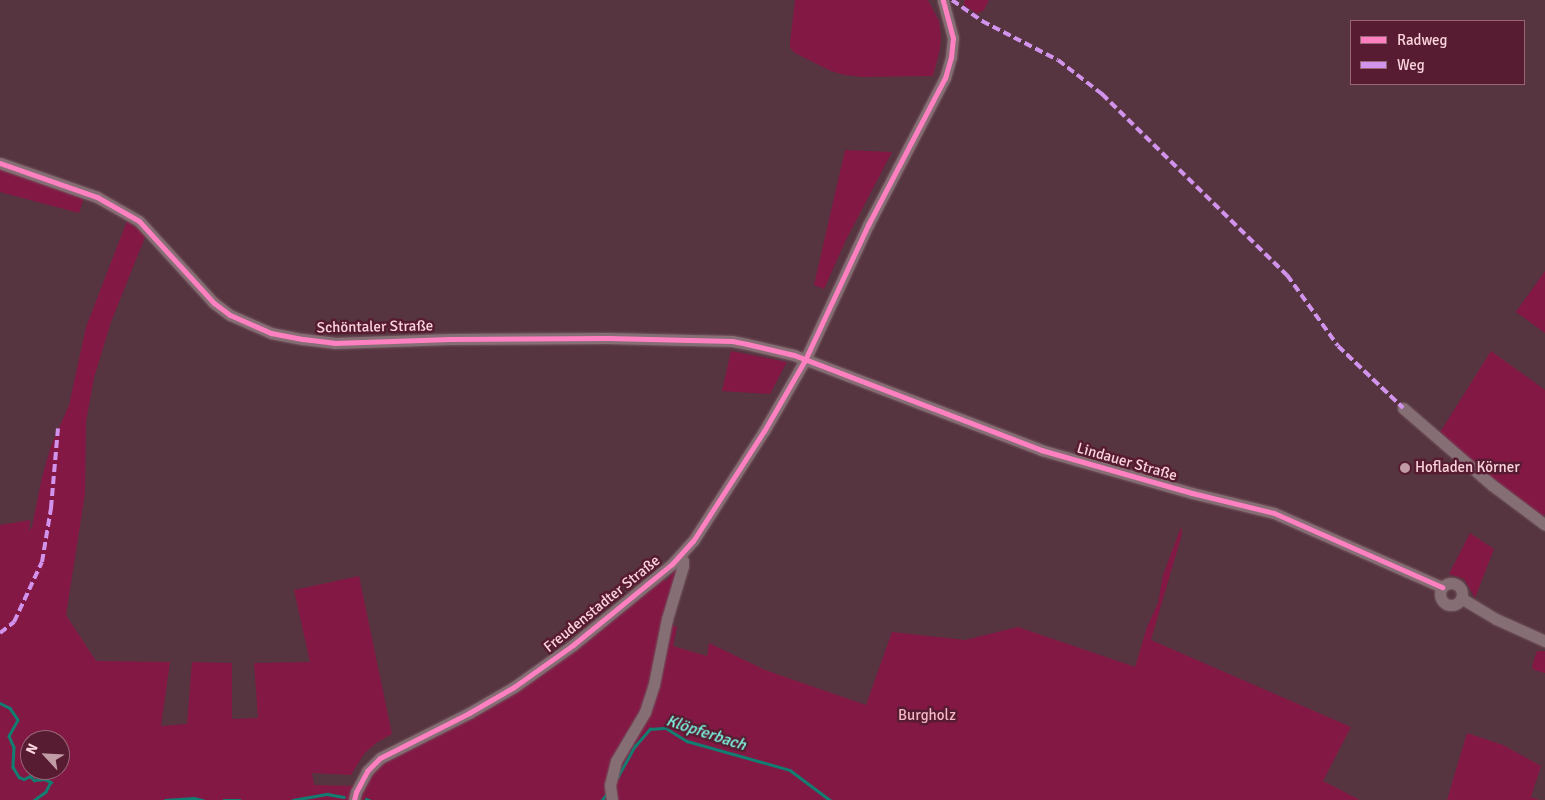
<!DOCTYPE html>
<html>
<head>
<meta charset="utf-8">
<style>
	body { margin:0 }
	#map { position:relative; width:1545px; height:800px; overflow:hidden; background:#563540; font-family:Signika,sans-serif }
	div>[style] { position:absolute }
	.green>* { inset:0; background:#841845 }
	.stream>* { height:2.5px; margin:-1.25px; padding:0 1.25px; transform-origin:1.25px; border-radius:1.25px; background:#127e72 }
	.roads { filter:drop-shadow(0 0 1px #72555e) drop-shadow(0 0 1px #72555e) }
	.minor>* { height:11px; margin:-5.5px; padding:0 5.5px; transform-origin:5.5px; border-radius:5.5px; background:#866e75 }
	.minor>.ring { margin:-5.5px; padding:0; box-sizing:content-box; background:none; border:11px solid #866e75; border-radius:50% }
	.quiet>* { height:4px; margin-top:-2px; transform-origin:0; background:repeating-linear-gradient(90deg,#d193ec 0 8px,transparent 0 12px) }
	.cycleway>* { height:5px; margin:-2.5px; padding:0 2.5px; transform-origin:2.5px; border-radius:2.5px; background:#ff80c0 }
	.dots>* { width:14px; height:14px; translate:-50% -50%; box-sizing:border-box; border:2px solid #571c31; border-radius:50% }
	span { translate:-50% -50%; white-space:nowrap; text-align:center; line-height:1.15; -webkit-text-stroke:5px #571c31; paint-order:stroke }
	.street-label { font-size:15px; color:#fbd4dd }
	.poi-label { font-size:15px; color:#fbd4dd }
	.left { translate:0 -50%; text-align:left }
	.park-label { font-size:15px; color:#f7b7c7 }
	.water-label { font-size:16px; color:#7cf8e4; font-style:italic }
	.legend { position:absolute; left:1350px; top:20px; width:175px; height:65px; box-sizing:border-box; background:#571c31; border:1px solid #996676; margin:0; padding:6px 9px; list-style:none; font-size:15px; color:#fbd4dd }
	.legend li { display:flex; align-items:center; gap:10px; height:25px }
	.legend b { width:25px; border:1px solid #996676 }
	.north { position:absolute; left:20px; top:730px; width:50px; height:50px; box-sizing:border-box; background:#571c31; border:1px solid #996676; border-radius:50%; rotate:295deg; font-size:14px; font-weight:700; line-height:20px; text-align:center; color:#fbd4dd }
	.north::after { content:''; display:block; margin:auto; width:18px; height:22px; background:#c19ca6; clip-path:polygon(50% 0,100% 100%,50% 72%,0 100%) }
</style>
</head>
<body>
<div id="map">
	<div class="green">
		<div style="clip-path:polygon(795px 0,928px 0,939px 21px,941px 36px,940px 49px,933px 76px,863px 77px,844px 75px,831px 71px,795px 53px,790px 48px,790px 43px)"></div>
		<div style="clip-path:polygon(965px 0,989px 0,984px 10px,977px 14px,963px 4px)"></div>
		<div style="clip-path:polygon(845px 150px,892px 152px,846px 240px,824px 289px,814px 285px)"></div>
		<div style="clip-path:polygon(0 168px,82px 197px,83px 201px,79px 213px,0 192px)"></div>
		<div style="clip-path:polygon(evenodd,127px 221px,146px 235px,111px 322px,94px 378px,86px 422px,85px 494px,66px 615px,96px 661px,170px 662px,161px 726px,187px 724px,192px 662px,232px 663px,232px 719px,258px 718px,254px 663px,310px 662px,294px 590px,359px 576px,392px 734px,376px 743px,364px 754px,351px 775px,312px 773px,314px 785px,364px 786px,370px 774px,382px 761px,471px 716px,662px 577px,666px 581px,676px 568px,678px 570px,664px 621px,677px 627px,673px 646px,707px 656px,709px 643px,765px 670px,866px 705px,892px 632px,965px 640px,1018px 627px,1135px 667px,1147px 627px,1158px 603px,1163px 575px,1181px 527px,1182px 534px,1151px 640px,1351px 727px,1323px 781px,1360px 800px,0 800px,0 525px,30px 520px,29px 531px,32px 527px,42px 477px,51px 446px,69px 405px,86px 327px,127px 221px,30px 740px,60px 740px,60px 770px,30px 770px,30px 740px)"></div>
		<div style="clip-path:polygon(1545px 271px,1545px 333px,1516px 312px)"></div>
		<div style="clip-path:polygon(731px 351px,787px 362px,770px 394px,722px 391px)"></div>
		<div style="clip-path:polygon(1491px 351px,1545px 390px,1545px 514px,1541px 519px,1437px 437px)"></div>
		<div style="clip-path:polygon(1470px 533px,1494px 549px,1475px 598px,1464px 579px,1449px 574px)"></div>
		<div style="clip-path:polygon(1537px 651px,1545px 651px,1545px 673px,1534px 670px,1532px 666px)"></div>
		<div style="clip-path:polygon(1467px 733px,1503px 745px,1541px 766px,1531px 797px,1540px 800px,1447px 800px)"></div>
	</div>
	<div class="stream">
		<div style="left:0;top:703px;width:11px;rotate:27deg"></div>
		<div style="left:10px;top:708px;width:14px;rotate:56deg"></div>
		<div style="left:18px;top:720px;width:18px;rotate:119deg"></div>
		<div style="left:9px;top:736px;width:12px;rotate:66deg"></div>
		<div style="left:14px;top:747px;width:20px;rotate:93deg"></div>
		<div style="left:13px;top:767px;width:12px;rotate:59deg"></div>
		<div style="left:19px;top:777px;width:5px;rotate:22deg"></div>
		<div style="left:24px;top:779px;width:7px;rotate:-27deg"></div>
		<div style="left:30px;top:776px;width:6px;rotate:45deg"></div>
		<div style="left:34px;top:780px;width:10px;rotate:-6deg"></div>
		<div style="left:44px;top:779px;width:8px;rotate:23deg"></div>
		<div style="left:51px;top:782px;width:11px;rotate:117deg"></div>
		<div style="left:46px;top:792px;width:14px;rotate:144deg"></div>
		<div style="left:617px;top:778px;width:37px;rotate:-61deg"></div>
		<div style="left:635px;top:746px;width:23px;rotate:-49deg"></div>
		<div style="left:650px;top:729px;width:16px;rotate:-4deg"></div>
		<div style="left:666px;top:728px;width:25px;rotate:32deg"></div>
		<div style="left:687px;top:741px;width:107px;rotate:15.7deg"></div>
		<div style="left:790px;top:770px;width:50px;rotate:36.9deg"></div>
		<div style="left:366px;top:799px;width:3px;rotate:18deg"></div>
		<div style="left:165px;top:800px;width:29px;rotate:-4deg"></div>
		<div style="left:194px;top:798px;width:9px;rotate:13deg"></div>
		<div style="left:224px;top:800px;width:16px"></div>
		<div style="left:293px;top:800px;width:35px;rotate:-10deg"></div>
		<div style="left:327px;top:794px;width:17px;rotate:10deg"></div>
		<div style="left:602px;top:800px;width:9px;rotate:-54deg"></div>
	</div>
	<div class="roads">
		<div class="minor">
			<div style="left:0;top:163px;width:103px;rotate:19.3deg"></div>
			<div style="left:97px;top:197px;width:48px;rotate:29.7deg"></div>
			<div style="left:139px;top:221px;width:111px;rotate:47.6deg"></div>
			<div style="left:214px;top:303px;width:20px;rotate:37deg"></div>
			<div style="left:230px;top:315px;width:45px;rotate:23.7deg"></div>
			<div style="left:271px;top:333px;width:33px;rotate:11deg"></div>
			<div style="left:303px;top:339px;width:31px;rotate:7deg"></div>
			<div style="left:334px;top:343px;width:116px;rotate:-2deg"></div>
			<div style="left:450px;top:339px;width:158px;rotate:-0.4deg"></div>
			<div style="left:608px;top:338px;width:124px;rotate:1.4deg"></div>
			<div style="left:732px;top:341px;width:15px;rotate:11deg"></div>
			<div style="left:747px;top:344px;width:48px;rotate:13.2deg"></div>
			<div style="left:794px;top:355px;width:265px;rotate:21deg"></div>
			<div style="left:1041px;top:450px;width:157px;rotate:15.9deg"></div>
			<div style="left:1192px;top:493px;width:84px;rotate:13.7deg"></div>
			<div style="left:1274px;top:513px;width:184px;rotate:23.8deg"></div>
			<div style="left:1403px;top:408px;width:118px;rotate:40.9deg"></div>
			<div style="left:1492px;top:485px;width:66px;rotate:37deg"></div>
			<div class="ring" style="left:1440px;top:583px;width:11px;height:11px"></div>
			<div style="left:1461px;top:598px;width:41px;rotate:31deg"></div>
			<div style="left:1496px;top:619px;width:54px;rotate:24.2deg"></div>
			<div style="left:354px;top:800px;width:8px;rotate:-76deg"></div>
			<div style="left:356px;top:792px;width:24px;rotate:-62deg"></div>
			<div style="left:367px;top:771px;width:18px;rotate:-45deg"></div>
			<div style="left:380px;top:758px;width:100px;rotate:-26.8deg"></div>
			<div style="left:469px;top:713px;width:52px;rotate:-30deg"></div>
			<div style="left:514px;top:687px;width:72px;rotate:-35.4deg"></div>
			<div style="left:573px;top:645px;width:128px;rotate:-39.3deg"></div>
			<div style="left:672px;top:564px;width:31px;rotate:-48deg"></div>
			<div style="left:693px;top:541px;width:131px;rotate:-57.2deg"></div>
			<div style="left:764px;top:431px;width:82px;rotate:-60deg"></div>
			<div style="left:805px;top:360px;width:149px;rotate:-65deg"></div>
			<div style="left:868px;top:225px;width:166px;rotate:-62.4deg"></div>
			<div style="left:945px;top:78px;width:22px;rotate:-74deg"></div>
			<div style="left:951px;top:57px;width:19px;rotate:-84deg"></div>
			<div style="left:953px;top:38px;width:39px;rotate:-105deg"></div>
			<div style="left:612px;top:800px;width:15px;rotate:-98deg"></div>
			<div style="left:610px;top:785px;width:25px;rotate:-76deg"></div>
			<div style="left:616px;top:761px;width:57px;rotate:-59.4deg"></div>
			<div style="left:645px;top:712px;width:29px;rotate:-72deg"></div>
			<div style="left:654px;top:684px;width:66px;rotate:-78.7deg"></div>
			<div style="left:667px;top:619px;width:55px;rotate:-73.2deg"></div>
			<div style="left:683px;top:566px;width:5px;rotate:-90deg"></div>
			<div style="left:683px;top:561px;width:6px;rotate:-135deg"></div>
		</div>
	</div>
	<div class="quiet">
		<div style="left:952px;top:0;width:37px;rotate:35deg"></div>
		<div style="left:982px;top:21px;width:85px;rotate:27.2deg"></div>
		<div style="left:1058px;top:60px;width:56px;rotate:37.7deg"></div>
		<div style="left:1102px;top:94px;width:259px;rotate:44.4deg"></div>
		<div style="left:1287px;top:275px;width:87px;rotate:54.3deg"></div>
		<div style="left:1338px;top:346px;width:90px;rotate:43.6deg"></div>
		<div style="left:0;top:633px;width:18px;rotate:-38deg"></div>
		<div style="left:14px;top:622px;width:66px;rotate:-65deg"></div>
		<div style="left:42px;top:562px;width:55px;rotate:-80.5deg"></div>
		<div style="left:51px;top:508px;width:80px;rotate:-85deg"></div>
	</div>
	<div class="cycleway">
		<div style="left:0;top:163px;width:103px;rotate:19.3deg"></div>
		<div style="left:97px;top:197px;width:48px;rotate:29.7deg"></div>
		<div style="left:139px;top:221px;width:111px;rotate:47.6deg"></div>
		<div style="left:214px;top:303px;width:20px;rotate:37deg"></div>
		<div style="left:230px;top:315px;width:45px;rotate:23.7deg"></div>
		<div style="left:271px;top:333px;width:33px;rotate:11deg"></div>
		<div style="left:303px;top:339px;width:31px;rotate:7deg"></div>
		<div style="left:334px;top:343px;width:116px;rotate:-2deg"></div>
		<div style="left:450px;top:339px;width:158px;rotate:-0.4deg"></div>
		<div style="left:608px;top:338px;width:124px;rotate:1.4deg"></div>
		<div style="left:732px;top:341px;width:15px;rotate:11deg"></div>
		<div style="left:747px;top:344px;width:48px;rotate:13.2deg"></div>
		<div style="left:794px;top:355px;width:265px;rotate:21deg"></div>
		<div style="left:1041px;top:450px;width:157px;rotate:15.9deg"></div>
		<div style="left:1192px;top:493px;width:84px;rotate:13.7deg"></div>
		<div style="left:1274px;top:513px;width:184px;rotate:23.8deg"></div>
		<div style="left:354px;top:800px;width:8px;rotate:-76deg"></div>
		<div style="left:356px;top:792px;width:24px;rotate:-62deg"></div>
		<div style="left:367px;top:771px;width:18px;rotate:-45deg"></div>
		<div style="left:380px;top:758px;width:100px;rotate:-26.8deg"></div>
		<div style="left:469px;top:713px;width:52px;rotate:-30deg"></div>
		<div style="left:514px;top:687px;width:72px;rotate:-35.4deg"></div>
		<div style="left:573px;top:645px;width:128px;rotate:-39.3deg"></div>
		<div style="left:672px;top:564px;width:31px;rotate:-48deg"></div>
		<div style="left:693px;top:541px;width:131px;rotate:-57.2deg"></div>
		<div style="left:764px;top:431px;width:82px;rotate:-60deg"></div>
		<div style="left:805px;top:360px;width:149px;rotate:-65deg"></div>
		<div style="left:868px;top:225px;width:166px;rotate:-62.4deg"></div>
		<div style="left:945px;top:78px;width:22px;rotate:-74deg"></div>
		<div style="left:951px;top:57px;width:19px;rotate:-84deg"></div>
		<div style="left:953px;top:38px;width:39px;rotate:-105deg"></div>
	</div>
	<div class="dots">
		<div style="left:1405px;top:468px;background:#c19ca6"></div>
	</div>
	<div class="street-label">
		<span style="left:375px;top:327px;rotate:-1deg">Schöntaler Straße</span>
		<span style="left:1127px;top:462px;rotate:16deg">Lindauer Straße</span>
		<span style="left:602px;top:604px;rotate:-39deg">Freudenstadter Straße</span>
	</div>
	<div class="poi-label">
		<span class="left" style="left:1415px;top:468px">Hofladen Körner</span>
	</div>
	<div class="park-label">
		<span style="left:927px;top:716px">Burgholz</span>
	</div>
	<div class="water-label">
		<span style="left:706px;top:733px;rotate:18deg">Klöpferbach</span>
	</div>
	<ul class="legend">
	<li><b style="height:6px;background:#ff80c0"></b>Radweg</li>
	<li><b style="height:6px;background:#d193ec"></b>Weg</li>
	</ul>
	<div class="north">N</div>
</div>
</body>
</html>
